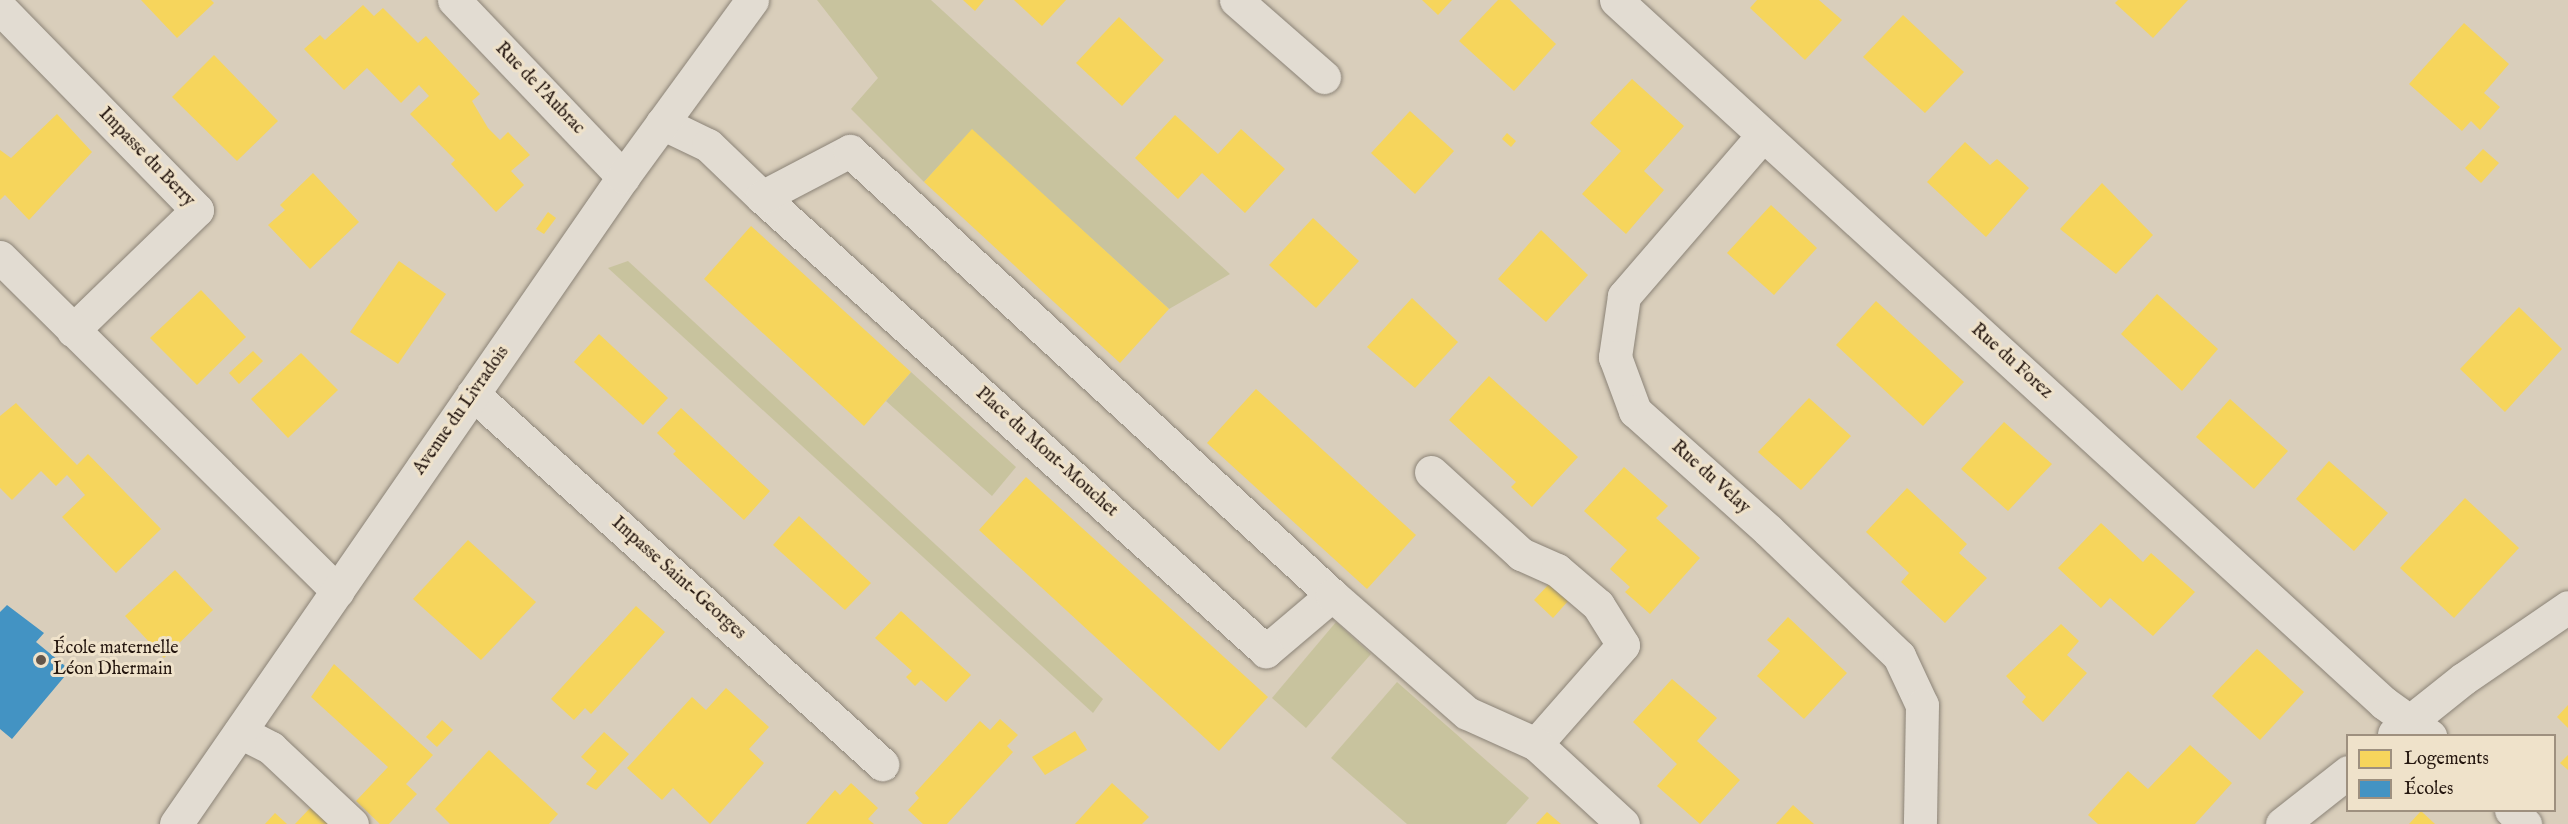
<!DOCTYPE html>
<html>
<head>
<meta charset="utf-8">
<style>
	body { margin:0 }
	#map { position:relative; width:2568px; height:824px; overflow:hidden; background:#d9cebb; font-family:"IM FELL English",serif }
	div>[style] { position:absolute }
	.green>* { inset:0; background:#c8c39e }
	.homes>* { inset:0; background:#f6d55c }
	.schools>* { inset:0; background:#4393c3 }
	.roads { filter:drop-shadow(0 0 2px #8b8377) drop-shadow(0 0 2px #8b8377) }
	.minor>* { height:33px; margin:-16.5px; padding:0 16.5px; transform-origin:16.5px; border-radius:16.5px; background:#e2dcd2 }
	.dots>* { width:16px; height:16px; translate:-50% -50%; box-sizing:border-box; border:3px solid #efe2ca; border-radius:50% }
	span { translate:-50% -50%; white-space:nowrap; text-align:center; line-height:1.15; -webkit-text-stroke:6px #efe2ca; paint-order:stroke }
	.street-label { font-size:18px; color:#24160f }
	.poi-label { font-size:18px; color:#24160f }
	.left { translate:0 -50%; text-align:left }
	.legend { position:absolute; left:2346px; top:734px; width:210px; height:78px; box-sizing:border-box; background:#efe2ca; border:2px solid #9e907f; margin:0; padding:8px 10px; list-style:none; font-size:18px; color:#24160f }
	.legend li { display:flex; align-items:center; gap:12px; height:30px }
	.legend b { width:30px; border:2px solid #9e907f }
</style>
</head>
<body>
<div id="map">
	<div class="green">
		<div style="clip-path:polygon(817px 0,931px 0,1230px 274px,1169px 309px,972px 130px,924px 182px,851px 109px,878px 78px)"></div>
		<div style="clip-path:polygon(628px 261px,1103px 699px,1093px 713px,608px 268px)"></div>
		<div style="clip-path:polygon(911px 372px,1016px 467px,992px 496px,886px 401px)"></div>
		<div style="clip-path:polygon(1336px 622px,1371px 654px,1306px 728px,1272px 698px)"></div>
		<div style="clip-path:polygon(1397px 682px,1529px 798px,1506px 824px,1407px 824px,1331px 758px)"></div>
	</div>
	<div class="homes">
		<div style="clip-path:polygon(141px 0,211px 0,214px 3px,177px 38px)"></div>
		<div style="clip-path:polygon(963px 0,984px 0,975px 11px)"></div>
		<div style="clip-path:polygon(1014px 0,1066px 0,1042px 26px)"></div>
		<div style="clip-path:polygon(1422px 0,1452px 0,1438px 15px)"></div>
		<div style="clip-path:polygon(1498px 0,1510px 0,1556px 44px,1514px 91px,1459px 41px)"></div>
		<div style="clip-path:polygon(1757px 0,1819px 0,1842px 20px,1805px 60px,1750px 8px)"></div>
		<div style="clip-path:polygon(2118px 0,2188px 0,2153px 38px,2115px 3px)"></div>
		<div style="clip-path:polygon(363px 5px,374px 16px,383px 8px,418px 43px,426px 36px,480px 94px,472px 101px,488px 128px,500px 140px,508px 132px,530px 155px,511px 171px,524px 185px,496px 212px,451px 164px,455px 160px,410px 114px,429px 96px,419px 85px,401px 103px,367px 68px,344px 90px,304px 49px,320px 35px,325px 40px)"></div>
		<div style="clip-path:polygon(1903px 15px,1964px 72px,1925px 113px,1863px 57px)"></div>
		<div style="clip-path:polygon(1119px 17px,1164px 60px,1122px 106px,1076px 63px)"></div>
		<div style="clip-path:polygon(2464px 23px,2509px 64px,2484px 93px,2500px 107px,2480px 130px,2471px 121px,2462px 131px,2409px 84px)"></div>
		<div style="clip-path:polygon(214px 55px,278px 121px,237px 161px,172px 97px)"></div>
		<div style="clip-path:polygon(1632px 79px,1684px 126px,1644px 171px,1664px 190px,1626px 234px,1582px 194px,1621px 151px,1590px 123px)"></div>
		<div style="clip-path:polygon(1410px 111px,1454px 151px,1415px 194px,1371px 153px)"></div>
		<div style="clip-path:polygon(57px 114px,92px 152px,29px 220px,5px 195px,0 200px,0 150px,11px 158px)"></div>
		<div style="clip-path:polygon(1175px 115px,1218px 154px,1241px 129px,1285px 169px,1245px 213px,1202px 173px,1178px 199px,1135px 158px)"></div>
		<div style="clip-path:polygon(972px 129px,1169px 309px,1120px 363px,924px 182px)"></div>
		<div style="clip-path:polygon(1507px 133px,1516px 141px,1511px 147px,1502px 139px)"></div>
		<div style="clip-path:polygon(1965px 142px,1990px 165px,1997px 159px,2029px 188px,1986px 237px,1927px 182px)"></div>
		<div style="clip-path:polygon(2483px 149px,2499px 163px,2481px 183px,2465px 168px)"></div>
		<div style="clip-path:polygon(313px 173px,359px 222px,310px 269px,268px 225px,285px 210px,280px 205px)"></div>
		<div style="clip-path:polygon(2102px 183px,2153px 235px,2116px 274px,2060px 229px)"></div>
		<div style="clip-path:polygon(1771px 205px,1817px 248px,1774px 295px,1727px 253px)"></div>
		<div style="clip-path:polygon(548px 212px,556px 218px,544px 234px,536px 229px)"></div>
		<div style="clip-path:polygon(1313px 218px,1359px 261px,1316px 308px,1269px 265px)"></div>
		<div style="clip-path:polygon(751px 226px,911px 372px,864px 426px,704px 279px)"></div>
		<div style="clip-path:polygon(1541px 230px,1588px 275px,1546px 322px,1498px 279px)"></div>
		<div style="clip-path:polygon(399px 261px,446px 294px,398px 364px,350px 332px)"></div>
		<div style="clip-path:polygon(201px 290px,246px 337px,197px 385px,150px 338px)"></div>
		<div style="clip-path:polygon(2157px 294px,2218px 349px,2182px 391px,2121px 334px)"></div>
		<div style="clip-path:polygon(1412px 298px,1458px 342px,1415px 388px,1367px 347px)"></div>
		<div style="clip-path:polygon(1876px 301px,1964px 382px,1923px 426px,1836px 345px)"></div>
		<div style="clip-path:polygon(2519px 307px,2562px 349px,2505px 412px,2460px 369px)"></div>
		<div style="clip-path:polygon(599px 334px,668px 398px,643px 425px,574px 362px)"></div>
		<div style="clip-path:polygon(253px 351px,263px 361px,239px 384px,229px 373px)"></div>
		<div style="clip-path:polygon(301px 353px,338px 390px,288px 438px,251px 399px)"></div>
		<div style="clip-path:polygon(1489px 376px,1578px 457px,1532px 507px,1511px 487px,1516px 482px,1449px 420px)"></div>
		<div style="clip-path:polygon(1256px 389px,1416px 535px,1367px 589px,1207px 443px)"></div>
		<div style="clip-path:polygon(1809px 398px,1851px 436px,1801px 490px,1758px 452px)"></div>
		<div style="clip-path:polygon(2230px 399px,2288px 451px,2254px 489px,2196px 437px)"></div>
		<div style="clip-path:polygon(16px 403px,77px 465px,88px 454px,161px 529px,116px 573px,62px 517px,85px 495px,67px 475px,56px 486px,41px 471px,12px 500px,0 488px,0 416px)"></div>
		<div style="clip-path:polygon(681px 408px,770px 491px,744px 520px,673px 454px,676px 451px,657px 433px)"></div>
		<div style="clip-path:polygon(2004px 422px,2052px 464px,2008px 511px,1961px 469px)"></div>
		<div style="clip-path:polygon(2329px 461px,2388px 513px,2354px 551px,2296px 499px)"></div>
		<div style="clip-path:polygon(1624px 467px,1668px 506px,1656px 518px,1700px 558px,1650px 614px,1625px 592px,1630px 587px,1610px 569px,1627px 550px,1584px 511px)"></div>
		<div style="clip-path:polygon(1026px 477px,1268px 697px,1219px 751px,979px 530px)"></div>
		<div style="clip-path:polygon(1907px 488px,1967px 544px,1959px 553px,1987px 578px,1945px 623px,1901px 582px,1909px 573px,1866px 532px)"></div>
		<div style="clip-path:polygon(2465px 498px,2519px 548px,2454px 618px,2400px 568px)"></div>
		<div style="clip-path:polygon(799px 516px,871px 583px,845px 610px,773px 545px)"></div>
		<div style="clip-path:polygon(2101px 523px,2143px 562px,2151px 553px,2195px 592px,2153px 636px,2110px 598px,2101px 608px,2058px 568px)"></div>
		<div style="clip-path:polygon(468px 540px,536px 602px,481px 660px,413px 599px)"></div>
		<div style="clip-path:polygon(175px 570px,213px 610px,164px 658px,125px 616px)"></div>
		<div style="clip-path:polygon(1550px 583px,1569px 600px,1553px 618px,1534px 600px)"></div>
		<div style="clip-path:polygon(636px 606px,665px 632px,591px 714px,585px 708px,574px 720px,551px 699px)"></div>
		<div style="clip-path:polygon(901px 611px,971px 675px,946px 702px,921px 680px,915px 686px,906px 677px,912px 671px,875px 638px)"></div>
		<div style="clip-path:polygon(1788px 617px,1847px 673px,1804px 719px,1757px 676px,1780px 651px,1767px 640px)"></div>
		<div style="clip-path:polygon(2061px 624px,2079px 641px,2067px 655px,2087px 673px,2043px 722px,2022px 702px,2026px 697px,2006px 676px)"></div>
		<div style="clip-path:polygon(2257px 649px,2304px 692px,2260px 740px,2212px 696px)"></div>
		<div style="clip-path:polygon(334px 664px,433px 755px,406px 784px,417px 794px,389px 824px,380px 824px,356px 801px,388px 767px,311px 697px)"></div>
		<div style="clip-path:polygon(1672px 679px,1717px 718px,1697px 741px,1740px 780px,1700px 824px,1657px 786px,1677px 764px,1633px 722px)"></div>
		<div style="clip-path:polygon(726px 688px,769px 727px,749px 749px,764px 763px,710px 824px,673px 788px,662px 800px,627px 768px,692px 697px,706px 710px)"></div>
		<div style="clip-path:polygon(2568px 705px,2568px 728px,2557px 717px)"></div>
		<div style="clip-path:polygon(1000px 719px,1018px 735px,1007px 746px,1013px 752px,947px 824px,923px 824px,908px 810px,919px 798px,915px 793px,980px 721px,990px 730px)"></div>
		<div style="clip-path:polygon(442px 720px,453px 730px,437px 747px,426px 737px)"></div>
		<div style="clip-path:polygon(1075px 731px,1087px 750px,1045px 775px,1032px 757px)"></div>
		<div style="clip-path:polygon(604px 732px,629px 754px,596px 790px,586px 784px,597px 771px,581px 757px)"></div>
		<div style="clip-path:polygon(2190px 745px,2232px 783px,2195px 824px,2098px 824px,2088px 815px,2128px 771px,2148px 789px)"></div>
		<div style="clip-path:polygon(489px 750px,558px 814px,549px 824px,450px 824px,435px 809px)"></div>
		<div style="clip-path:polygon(2568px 755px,2568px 770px,2560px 763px)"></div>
		<div style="clip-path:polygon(851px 783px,878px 808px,868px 819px,874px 824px,806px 824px,835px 790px,840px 795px)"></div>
		<div style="clip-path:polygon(1112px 783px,1149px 817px,1142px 824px,1075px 824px)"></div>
		<div style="clip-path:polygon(1793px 805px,1814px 824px,1776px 824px)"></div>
		<div style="clip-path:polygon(311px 807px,330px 824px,295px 824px)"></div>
		<div style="clip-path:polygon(2421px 811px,2435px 824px,2409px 824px)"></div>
		<div style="clip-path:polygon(1547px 812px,1561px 824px,1536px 824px)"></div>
		<div style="clip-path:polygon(275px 813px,287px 824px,265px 824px)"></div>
	</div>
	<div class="schools">
		<div style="clip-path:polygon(7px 605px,44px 633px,36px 642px,70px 670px,12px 739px,0 729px,0 612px)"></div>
	</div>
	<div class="roads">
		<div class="minor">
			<div style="left:454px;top:0;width:245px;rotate:46.3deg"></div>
			<div style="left:1236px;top:0;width:117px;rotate:41.2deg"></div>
			<div style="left:1616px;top:0;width:1041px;rotate:42.47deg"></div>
			<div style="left:2384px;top:703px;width:57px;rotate:35.7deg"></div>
			<div style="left:0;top:8px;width:282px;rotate:45.7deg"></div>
			<div style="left:197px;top:210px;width:173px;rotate:135.9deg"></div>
			<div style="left:662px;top:123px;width:51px;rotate:25.6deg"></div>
			<div style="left:708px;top:145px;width:75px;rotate:43.9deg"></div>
			<div style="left:1763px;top:135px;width:213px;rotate:130.8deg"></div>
			<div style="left:1624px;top:296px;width:62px;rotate:98.4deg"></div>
			<div style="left:1615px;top:357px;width:58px;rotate:69.7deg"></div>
			<div style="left:1635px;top:411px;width:178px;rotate:41.8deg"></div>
			<div style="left:1768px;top:530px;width:182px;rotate:43.9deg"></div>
			<div style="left:1899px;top:656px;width:54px;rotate:64.9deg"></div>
			<div style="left:1922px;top:705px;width:119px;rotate:91deg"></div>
			<div style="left:0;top:257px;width:475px;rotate:44.7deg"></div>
			<div style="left:473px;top:394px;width:552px;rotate:42.13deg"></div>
			<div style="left:1431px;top:472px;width:122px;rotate:42.3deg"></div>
			<div style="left:1521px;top:554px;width:39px;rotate:24deg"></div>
			<div style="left:1557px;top:570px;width:54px;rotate:40.5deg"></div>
			<div style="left:1598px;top:605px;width:47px;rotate:58deg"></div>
			<div style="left:1623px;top:645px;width:132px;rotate:131.3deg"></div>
			<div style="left:1332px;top:595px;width:87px;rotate:139.7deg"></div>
			<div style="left:1266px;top:651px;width:678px;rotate:-137.99deg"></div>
			<div style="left:762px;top:197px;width:99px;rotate:-27.6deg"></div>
			<div style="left:850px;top:151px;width:655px;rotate:42.65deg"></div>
			<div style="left:1332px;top:595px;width:179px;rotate:41.2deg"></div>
			<div style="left:1467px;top:713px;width:76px;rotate:24.2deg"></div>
			<div style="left:1536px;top:744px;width:118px;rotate:42.6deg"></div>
			<div style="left:240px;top:732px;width:35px;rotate:27deg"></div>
			<div style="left:271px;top:748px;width:111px;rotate:43.2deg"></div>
			<div style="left:2394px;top:734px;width:88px;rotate:-38.6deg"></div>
			<div style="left:2463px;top:679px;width:127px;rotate:-34.4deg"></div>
			<div style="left:2511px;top:810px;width:20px;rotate:45deg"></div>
			<div style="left:176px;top:824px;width:786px;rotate:-55.36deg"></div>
			<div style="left:623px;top:177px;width:219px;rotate:-53.9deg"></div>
			<div style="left:2282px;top:824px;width:84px;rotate:-38.2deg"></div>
		</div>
	</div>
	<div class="dots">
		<div style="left:41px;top:660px;background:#63564b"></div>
	</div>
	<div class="street-label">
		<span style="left:539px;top:89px;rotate:46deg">Rue de l'Aubrac</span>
		<span style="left:146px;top:158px;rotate:46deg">Impasse du Berry</span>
		<span style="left:2011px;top:362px;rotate:42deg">Rue du Forez</span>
		<span style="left:462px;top:411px;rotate:-55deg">Avenue du Livradois</span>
		<span style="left:1046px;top:453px;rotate:42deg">Place du Mont-Mouchet</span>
		<span style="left:1710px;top:478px;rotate:42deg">Rue du Velay</span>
		<span style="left:678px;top:579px;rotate:42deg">Impasse Saint-Georges</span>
	</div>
	<div class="poi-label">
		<span class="left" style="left:53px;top:660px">École maternelle<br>Léon Dhermain</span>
	</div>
	<ul class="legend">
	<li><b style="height:16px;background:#f6d55c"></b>Logements</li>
	<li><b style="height:16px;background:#4393c3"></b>Écoles</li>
	</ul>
</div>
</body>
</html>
